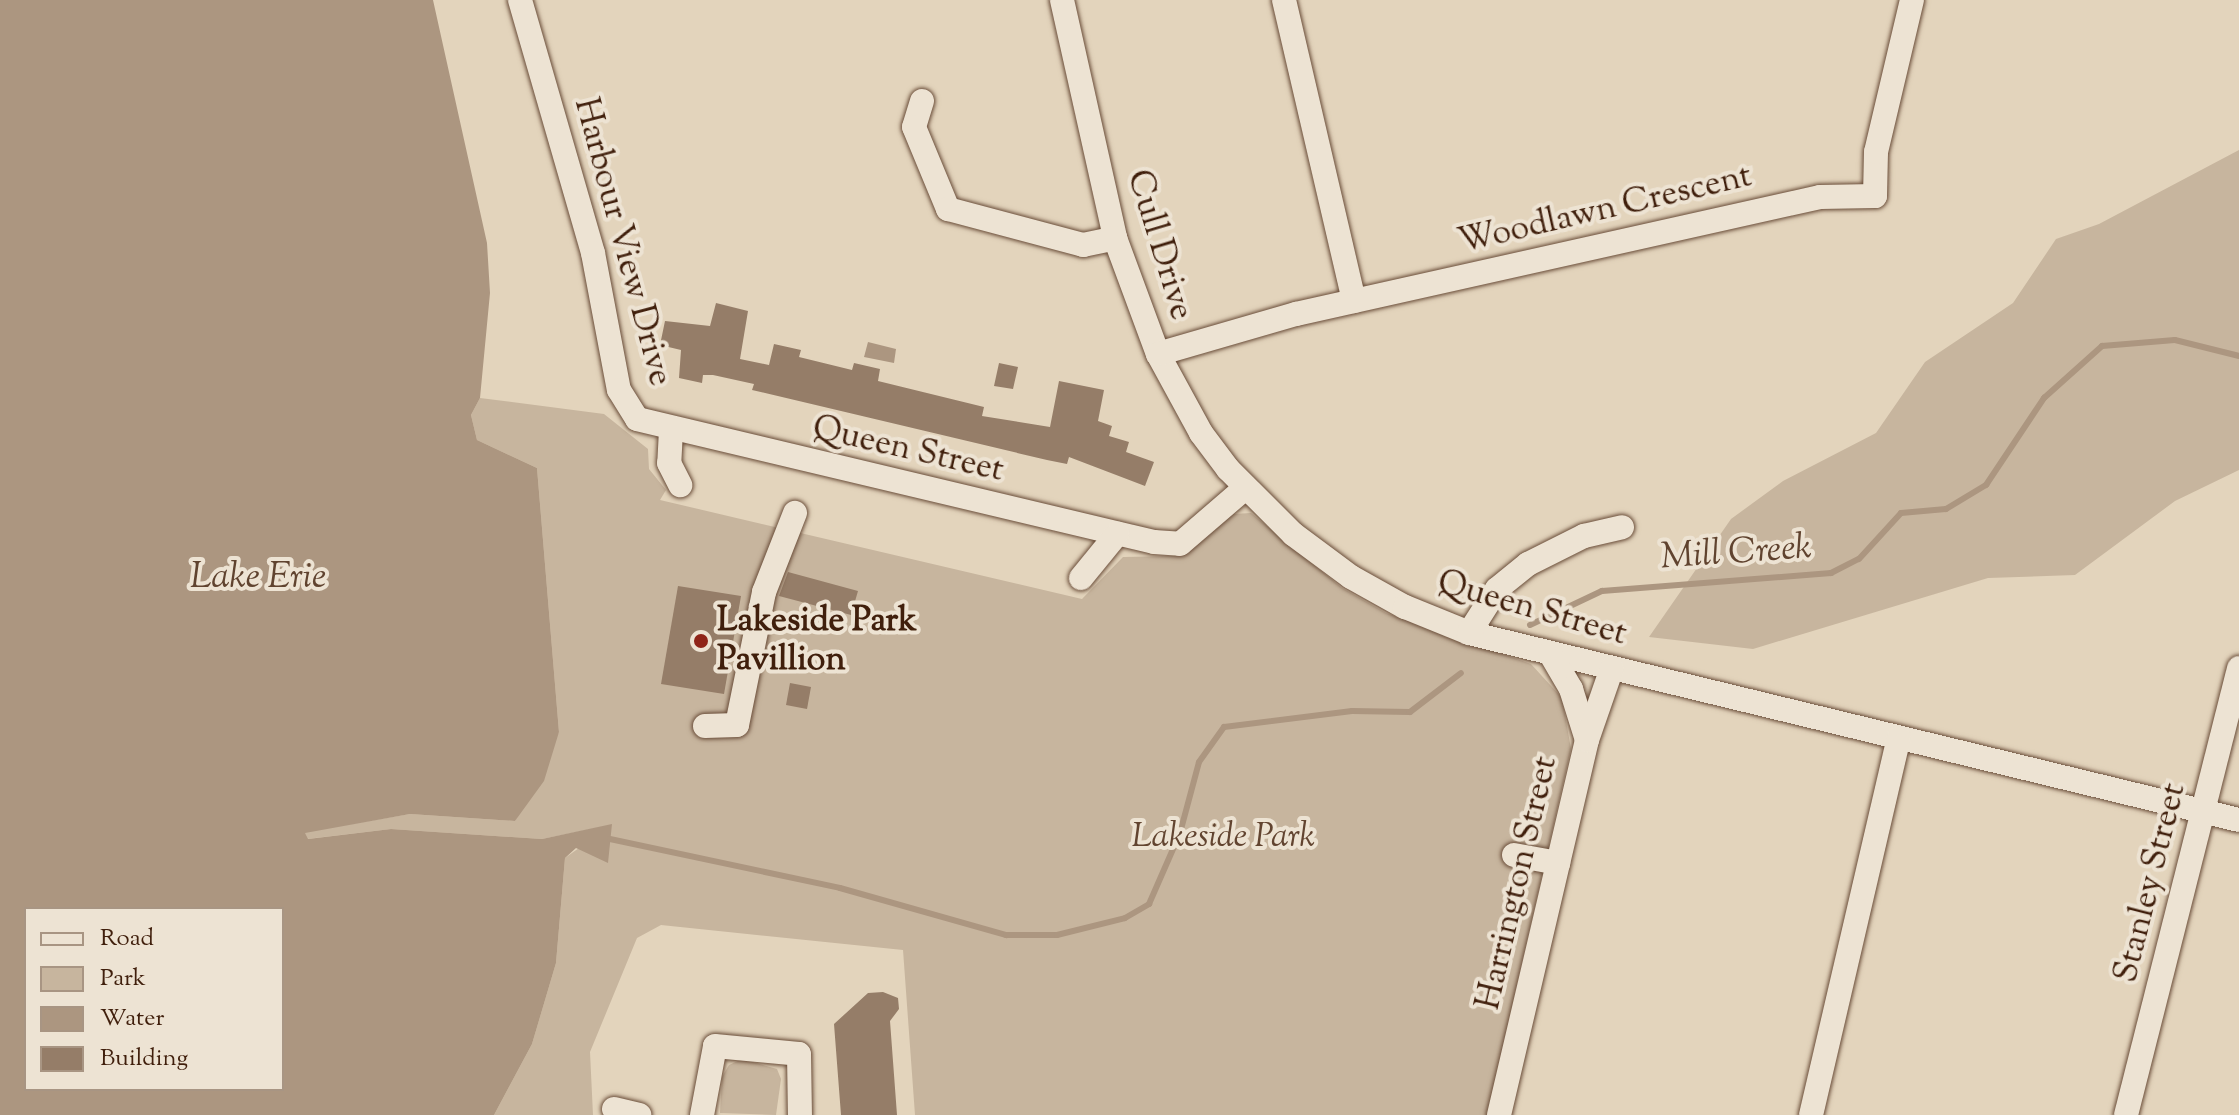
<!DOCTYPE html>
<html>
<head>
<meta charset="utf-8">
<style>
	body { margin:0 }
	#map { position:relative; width:2239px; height:1115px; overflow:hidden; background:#e3d4bc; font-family:"Sorts Mill Goudy",serif }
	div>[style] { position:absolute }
	.green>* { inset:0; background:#c7b59e }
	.water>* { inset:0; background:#ac9680 }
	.stream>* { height:6px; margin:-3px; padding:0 3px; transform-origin:3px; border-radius:3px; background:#ac9680 }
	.building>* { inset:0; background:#957d68 }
	.roads { filter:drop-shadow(0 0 2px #694c38) drop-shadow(0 0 2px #694c38) }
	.minor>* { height:24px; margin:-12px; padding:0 12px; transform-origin:12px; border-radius:12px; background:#ede3d3 }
	.dots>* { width:22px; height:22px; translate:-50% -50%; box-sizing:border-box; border:4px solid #ede3d3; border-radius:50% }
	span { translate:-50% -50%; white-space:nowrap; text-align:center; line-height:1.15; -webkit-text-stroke:8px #ede3d3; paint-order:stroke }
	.street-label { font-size:34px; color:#401f0c }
	.poi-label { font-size:34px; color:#401f0c; font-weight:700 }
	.left { translate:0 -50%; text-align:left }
	.park-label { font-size:34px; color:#624430; font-style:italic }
	.water-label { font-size:36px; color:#60432f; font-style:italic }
	.legend { position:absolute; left:24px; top:907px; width:260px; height:184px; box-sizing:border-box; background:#ede3d3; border:2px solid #a89583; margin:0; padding:10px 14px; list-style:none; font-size:24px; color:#401f0c }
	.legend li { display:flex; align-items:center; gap:16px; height:40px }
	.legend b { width:40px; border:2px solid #a89583 }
</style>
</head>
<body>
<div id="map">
	<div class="green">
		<div style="clip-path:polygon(2239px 150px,2239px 470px,2175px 501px,2075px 575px,1988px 578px,1753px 649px,1649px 637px,1731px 519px,1783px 481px,1876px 433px,1925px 362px,2013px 303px,2056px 239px,2099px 224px)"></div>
		<div style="clip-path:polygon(480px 398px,604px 414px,648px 449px,649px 469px,666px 490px,660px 500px,1082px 599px,1123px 557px,1173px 556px,1194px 547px,1233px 514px,1251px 513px,1342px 588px,1386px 613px,1531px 664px,1562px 698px,1571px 749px,1487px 1115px,915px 1115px,903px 950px,661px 925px,637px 938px,590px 1052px,593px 1115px,494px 1115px,532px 1044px,556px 963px,565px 858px,611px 825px,542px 839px,391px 829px,307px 839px,304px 832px,410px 814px,515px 821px,559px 732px,537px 468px,477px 440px,471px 415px)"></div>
		<div style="clip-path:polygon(742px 1059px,777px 1069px,781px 1079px,776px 1115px,720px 1113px,722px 1077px,729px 1065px)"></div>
	</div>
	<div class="water">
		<div style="clip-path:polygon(evenodd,0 0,433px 0,487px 243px,490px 293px,480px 398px,471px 415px,477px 440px,537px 468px,559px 732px,544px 781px,515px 821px,410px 814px,305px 833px,308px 839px,391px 829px,542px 839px,612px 824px,608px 863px,576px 848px,565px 858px,556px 963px,532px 1044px,494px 1115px,0 1115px,0 0,282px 909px,282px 1089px,26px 1089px,26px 909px,282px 909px)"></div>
		<div style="clip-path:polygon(868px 342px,896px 349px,894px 363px,864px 357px)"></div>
	</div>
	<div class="stream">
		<div style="left:1530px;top:625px;width:80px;rotate:-25.3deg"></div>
		<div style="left:1602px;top:591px;width:230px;rotate:-4.5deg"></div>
		<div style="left:1831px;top:573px;width:31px;rotate:-27deg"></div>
		<div style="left:1859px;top:559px;width:62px;rotate:-47.6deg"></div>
		<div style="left:1901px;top:513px;width:45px;rotate:-5.1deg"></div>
		<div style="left:1946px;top:509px;width:47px;rotate:-31deg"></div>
		<div style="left:1986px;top:485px;width:105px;rotate:-56.3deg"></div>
		<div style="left:2044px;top:398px;width:78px;rotate:-41.9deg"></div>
		<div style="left:2102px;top:346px;width:73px;rotate:-4.7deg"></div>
		<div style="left:2175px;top:340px;width:66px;rotate:14deg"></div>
		<div style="left:610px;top:839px;width:235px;rotate:12deg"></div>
		<div style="left:840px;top:888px;width:173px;rotate:15.8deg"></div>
		<div style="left:1006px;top:935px;width:51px"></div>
		<div style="left:1057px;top:935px;width:70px;rotate:-14deg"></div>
		<div style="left:1125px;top:918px;width:28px;rotate:-30deg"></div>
		<div style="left:1149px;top:904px;width:77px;rotate:-66.4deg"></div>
		<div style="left:1180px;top:833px;width:73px;rotate:-75deg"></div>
		<div style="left:1199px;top:762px;width:43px;rotate:-54.5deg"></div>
		<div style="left:1224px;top:727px;width:129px;rotate:-7.1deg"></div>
		<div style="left:1352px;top:711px;width:58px;rotate:1deg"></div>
		<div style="left:1410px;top:712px;width:64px;rotate:-37.4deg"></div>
	</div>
	<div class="building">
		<div style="clip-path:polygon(716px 303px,748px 311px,740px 359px,769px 365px,774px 344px,801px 350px,799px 357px,852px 370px,854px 363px,880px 369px,878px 381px,984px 407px,982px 416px,1050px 427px,1059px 381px,1104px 390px,1098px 421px,1112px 426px,1109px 436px,1129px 442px,1126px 452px,1154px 462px,1145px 486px,1069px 457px,1067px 464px,1047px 460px,752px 390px,754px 384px,713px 375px,703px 375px,702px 383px,679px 378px,681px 350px,660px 345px,665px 321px,710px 326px)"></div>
		<div style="clip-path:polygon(999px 363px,1018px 367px,1013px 389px,994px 386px)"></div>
		<div style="clip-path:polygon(788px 572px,858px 591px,851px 615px,779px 596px)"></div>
		<div style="clip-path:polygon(678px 586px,741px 596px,724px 694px,661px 684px)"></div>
		<div style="clip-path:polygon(790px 683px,811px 687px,807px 709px,786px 705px)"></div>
		<div style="clip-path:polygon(883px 992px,898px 998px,899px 1009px,890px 1021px,897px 1115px,841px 1115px,834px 1024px,868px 993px)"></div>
	</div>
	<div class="roads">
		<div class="minor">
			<div style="left:520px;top:0;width:263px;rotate:73.9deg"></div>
			<div style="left:593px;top:253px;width:139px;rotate:79.3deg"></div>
			<div style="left:619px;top:390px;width:34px;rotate:58deg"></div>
			<div style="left:637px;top:419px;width:531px;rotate:13.38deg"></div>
			<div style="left:1154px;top:542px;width:26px;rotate:4deg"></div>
			<div style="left:1180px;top:544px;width:86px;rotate:-40.7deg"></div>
			<div style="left:1062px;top:0;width:244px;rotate:77.4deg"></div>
			<div style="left:1115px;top:238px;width:124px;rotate:69.7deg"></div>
			<div style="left:1158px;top:354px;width:90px;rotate:61.4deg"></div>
			<div style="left:1201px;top:433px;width:45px;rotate:53.1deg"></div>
			<div style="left:1228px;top:469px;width:92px;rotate:45deg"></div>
			<div style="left:1293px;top:534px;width:72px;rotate:36.6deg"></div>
			<div style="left:1351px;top:577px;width:62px;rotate:29.1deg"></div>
			<div style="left:1405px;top:607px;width:69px;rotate:22.1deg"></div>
			<div style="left:1469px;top:633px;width:792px;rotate:13.65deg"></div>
			<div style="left:1284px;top:0;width:309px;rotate:76.9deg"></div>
			<div style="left:922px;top:101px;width:27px;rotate:107deg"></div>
			<div style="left:914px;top:127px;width:89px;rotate:67.5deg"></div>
			<div style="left:948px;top:209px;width:140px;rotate:14.9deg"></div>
			<div style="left:1083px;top:245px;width:33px;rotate:-12deg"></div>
			<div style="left:1158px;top:354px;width:144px;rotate:-16.2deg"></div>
			<div style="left:1296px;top:314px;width:537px;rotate:-12.59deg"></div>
			<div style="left:1820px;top:197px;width:55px;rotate:-1deg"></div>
			<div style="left:1875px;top:196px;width:44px;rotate:-88.7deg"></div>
			<div style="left:1876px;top:152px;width:156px;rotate:-76.7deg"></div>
			<div style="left:671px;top:430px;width:33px;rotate:93deg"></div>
			<div style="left:669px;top:463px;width:25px;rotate:63deg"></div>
			<div style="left:1081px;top:578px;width:57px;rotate:-50.7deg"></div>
			<div style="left:1469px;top:633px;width:52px;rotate:-57.5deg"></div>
			<div style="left:1497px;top:589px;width:40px;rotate:-39deg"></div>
			<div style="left:1528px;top:564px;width:63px;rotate:-26.6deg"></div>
			<div style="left:1584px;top:536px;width:39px;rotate:-13deg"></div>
			<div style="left:1550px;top:653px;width:42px;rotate:59.7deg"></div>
			<div style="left:1571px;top:689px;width:53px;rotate:72.6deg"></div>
			<div style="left:705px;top:726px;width:32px;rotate:-2deg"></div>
			<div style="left:737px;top:725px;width:136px;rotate:-78.5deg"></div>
			<div style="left:764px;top:592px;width:85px;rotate:-68.6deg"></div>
			<div style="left:1514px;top:855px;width:45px;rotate:10.3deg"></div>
			<div style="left:614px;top:1109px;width:26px;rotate:13deg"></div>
			<div style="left:702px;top:1115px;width:70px;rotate:-79.3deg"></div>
			<div style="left:715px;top:1046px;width:84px;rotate:5.4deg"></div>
			<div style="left:799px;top:1054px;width:61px;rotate:89.1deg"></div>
			<div style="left:1499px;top:1115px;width:385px;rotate:-76.8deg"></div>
			<div style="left:1587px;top:740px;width:76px;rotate:-70.9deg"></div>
			<div style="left:1811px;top:1115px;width:387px;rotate:-76.9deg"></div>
			<div style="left:2126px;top:1115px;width:461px;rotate:-75.8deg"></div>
		</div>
	</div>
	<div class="dots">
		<div style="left:701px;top:641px;background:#8f2418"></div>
	</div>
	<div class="street-label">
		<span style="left:1605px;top:210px;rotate:-13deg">Woodlawn Crescent</span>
		<span style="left:622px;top:242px;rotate:75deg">Harbour View Drive</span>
		<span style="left:1159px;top:245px;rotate:73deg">Cull Drive</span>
		<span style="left:908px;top:450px;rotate:13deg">Queen Street</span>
		<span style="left:1532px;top:609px;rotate:16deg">Queen Street</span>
		<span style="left:1518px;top:883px;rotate:-77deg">Harrington Street</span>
		<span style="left:2151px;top:883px;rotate:-76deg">Stanley Street</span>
	</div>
	<div class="poi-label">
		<span class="left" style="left:717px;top:641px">Lakeside Park<br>Pavillion</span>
	</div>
	<div class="park-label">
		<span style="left:1223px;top:838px">Lakeside Park</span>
	</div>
	<div class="water-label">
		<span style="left:1736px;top:554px;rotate:-4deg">Mill Creek</span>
		<span style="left:258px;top:579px">Lake Erie</span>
	</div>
	<ul class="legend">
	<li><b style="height:10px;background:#ede3d3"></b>Road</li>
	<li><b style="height:22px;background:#c7b59e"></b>Park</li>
	<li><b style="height:22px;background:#ac9680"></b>Water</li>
	<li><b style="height:22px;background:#957d68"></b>Building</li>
	</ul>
</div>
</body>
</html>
